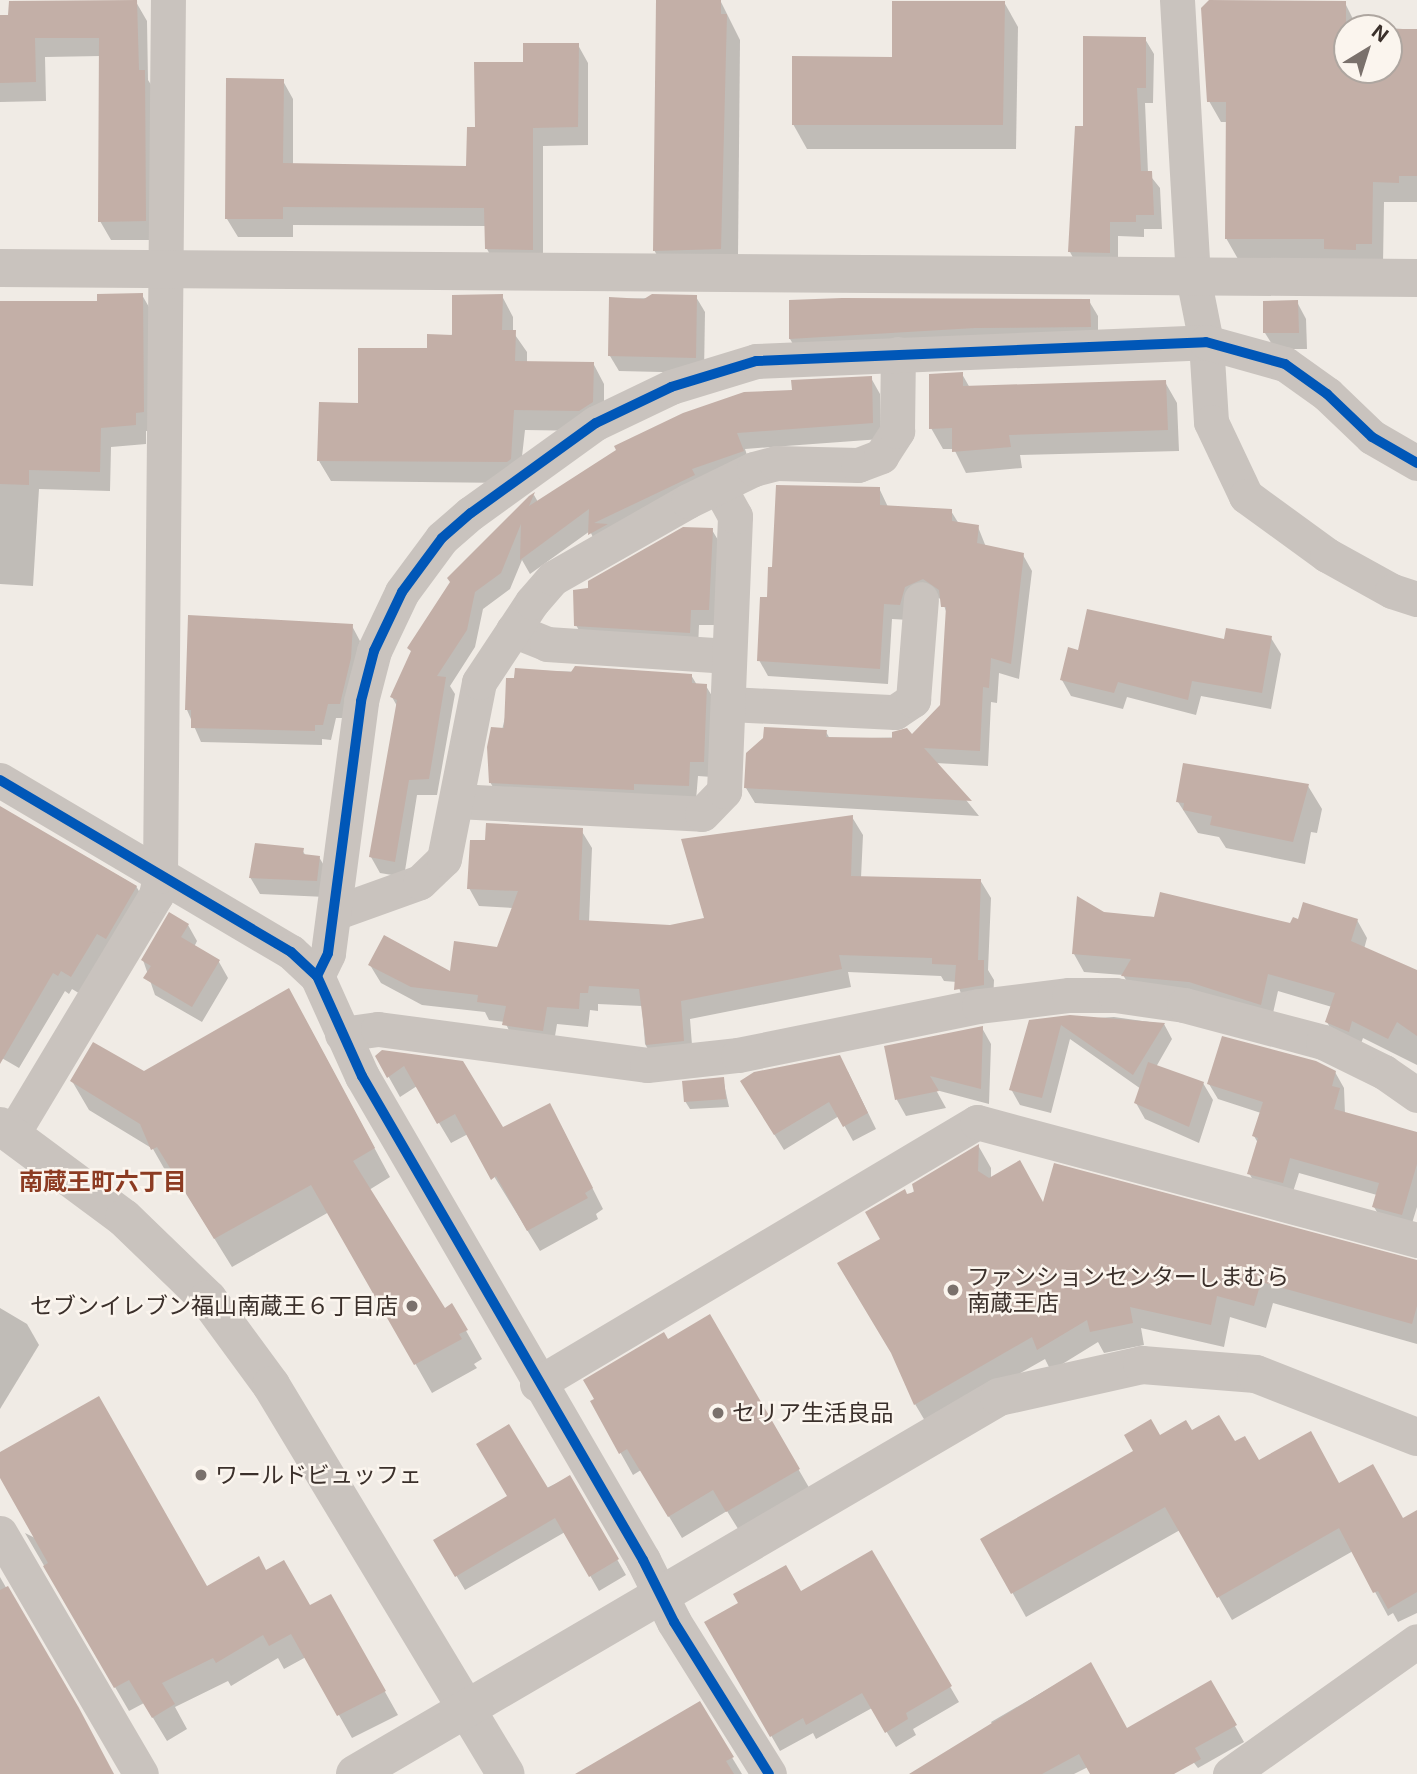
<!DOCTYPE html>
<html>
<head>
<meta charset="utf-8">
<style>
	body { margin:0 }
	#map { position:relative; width:1417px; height:1774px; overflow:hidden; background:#f0ebe5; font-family:Inter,"Noto Sans JP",sans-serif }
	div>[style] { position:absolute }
	.shadow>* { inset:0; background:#0003 }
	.building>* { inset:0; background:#c3afa7 }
	.minor>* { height:35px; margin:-17.5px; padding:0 17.5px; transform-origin:17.5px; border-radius:17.5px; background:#c9c3be }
	.tertiary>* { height:38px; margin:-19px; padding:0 19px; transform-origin:19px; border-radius:19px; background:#c9c3be }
	.cycleway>* { height:10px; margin:-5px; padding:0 5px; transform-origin:5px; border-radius:5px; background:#0057b8 }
	.dots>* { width:19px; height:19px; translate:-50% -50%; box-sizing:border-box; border:4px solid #fbf5ee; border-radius:50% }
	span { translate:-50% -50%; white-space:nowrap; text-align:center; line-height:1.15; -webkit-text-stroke:5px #fbf5ee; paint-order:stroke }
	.poi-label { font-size:23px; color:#3b302b }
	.left { translate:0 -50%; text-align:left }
	.right { translate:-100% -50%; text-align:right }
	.neighbourhood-label { font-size:24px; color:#8c3b22; font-weight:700 }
	.north { position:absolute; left:1333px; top:14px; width:70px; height:70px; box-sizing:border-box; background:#fbf5ee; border:2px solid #aea6a0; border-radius:50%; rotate:38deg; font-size:19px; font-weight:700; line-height:28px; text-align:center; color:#3b302b }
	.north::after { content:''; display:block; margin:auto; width:24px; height:32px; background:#7a716c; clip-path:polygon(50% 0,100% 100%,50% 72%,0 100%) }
</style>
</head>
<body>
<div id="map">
	<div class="shadow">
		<div style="clip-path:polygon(720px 0,740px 40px,738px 255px,669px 275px,654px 250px)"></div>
		<div style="clip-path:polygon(22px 1px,136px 2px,147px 21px,148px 80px,155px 91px,156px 240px,111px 240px,100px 221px,101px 56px,45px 57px,46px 101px,0 102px,0 17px,10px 16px,10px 3px)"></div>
		<div style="clip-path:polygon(1004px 2px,1018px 27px,1016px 149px,807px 149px,793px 124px,894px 58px)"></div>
		<div style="clip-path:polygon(1345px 3px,1357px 27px,1383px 28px,1347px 28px,1347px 70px,1389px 70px,1389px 28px,1417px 30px,1417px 202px,1384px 202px,1383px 264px,1238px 259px,1226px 238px,1228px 122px,1221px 122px,1209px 101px)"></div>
		<div style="clip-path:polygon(1145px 39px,1154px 54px,1153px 103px,1145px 103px,1148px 173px,1160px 188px,1162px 229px,1144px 229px,1144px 237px,1118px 236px,1118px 268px,1078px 267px,1070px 252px,1084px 128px)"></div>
		<div style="clip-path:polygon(578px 45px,588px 63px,588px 145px,543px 146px,543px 268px,497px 267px,487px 249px,486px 226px,293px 225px,293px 237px,238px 237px,227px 219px,283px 81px,293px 99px,293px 165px,468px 168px,477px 129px,524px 63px)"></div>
		<div style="clip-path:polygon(142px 295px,153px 314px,154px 431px,146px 431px,146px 444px,111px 447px,110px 491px,39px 489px,33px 586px,0 584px,0 302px,99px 303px)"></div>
		<div style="clip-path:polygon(502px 296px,513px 317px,513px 332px,527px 352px,527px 363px,593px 363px,604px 384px,604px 423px,591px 431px,525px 430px,519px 483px,331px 481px,319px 461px,360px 405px)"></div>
		<div style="clip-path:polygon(696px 297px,705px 312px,704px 373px,619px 371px,610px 356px,611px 299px)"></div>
		<div style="clip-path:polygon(1089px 301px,1098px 316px,1098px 342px,799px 354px,790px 339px,791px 302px)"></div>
		<div style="clip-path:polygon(1297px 302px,1306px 319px,1307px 349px,1275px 349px,1265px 333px)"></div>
		<div style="clip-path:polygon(962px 374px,970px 388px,1165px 382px,1177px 403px,1179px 451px,1020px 455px,1022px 468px,966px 473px,954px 449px,943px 449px,931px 428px)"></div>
		<div style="clip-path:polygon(871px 378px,880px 394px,881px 439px,745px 449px,751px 467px,599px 550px,590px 531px,530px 574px,522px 560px,510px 589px,483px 609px,475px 647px,450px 686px,455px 694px,437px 795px,417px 795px,404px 877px,380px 873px,371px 857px,397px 706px,392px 697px,530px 497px,534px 495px,538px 502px,794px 392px)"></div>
		<div style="clip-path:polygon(879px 488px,888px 507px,951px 511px,959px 524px,978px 527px,986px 547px,1023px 555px,1032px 571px,1019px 679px,999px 673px,997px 703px,991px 702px,988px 766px,936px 763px,979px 816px,755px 803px,746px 788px,826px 732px,830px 739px,912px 737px,942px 706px,947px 614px,942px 600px,932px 594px,909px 620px,892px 619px,888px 684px,768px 676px,759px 660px,774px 569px)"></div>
		<div style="clip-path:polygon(712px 530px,721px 545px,717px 625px,699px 625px,698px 648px,585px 641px,576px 625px,590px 590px)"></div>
		<div style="clip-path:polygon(352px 626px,360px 641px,348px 718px,336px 718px,331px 740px,322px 739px,322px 745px,201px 742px,187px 710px)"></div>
		<div style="clip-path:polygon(1271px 638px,1281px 654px,1271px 709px,1201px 696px,1196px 715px,1127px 697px,1123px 709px,1071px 696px,1062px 680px,1079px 652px)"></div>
		<div style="clip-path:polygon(516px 670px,691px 675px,697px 685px,706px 686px,715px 701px,712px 777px,698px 776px,696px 800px,499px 797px,490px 782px)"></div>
		<div style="clip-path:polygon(1308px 786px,1322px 809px,1317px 833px,1311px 832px,1305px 864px,1226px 848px,1219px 837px,1198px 833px,1178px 802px)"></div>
		<div style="clip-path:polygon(0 807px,136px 886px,147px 905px,82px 995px,72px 989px,69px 994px,65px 991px,19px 1068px,0 1057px)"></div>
		<div style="clip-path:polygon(852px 817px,863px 835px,861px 878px,980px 880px,991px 898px,988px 970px,994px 980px,993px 1003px,966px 1008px,957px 982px,944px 981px,941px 976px,848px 972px,851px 987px,690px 1019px,693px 1058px,656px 1062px,645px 1044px,642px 1006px,598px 1004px,598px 1011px,590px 1010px,588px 1027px,557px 1024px,553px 1048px,515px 1043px,505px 1022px,489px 1020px,485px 1012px,422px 1005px,381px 983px,370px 965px,451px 974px,498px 949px,514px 908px,479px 906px,469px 888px,487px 842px,581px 830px,592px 848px,589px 922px,671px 927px,706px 919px)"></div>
		<div style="clip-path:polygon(302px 850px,306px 856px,319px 857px,329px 874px,326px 897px,260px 894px,250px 877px)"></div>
		<div style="clip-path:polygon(1103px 914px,1292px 925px,1357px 920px,1367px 938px,1364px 949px,1417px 976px,1417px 1065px,1363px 1038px,1359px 1049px,1337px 1040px,1327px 1022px,1332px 1007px,1278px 991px,1271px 1022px,1134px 993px,1123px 975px,1084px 972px,1074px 954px)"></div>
		<div style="clip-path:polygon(188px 925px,197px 941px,194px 947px,219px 962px,228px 978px,202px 1022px,155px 995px,143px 960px)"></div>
		<div style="clip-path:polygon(1114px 1017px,1164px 1024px,1172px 1039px,1156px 1067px,1203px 1083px,1213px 1100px,1199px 1143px,1145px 1119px,1136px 1103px,1141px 1089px,1070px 1039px,1051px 1113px,1020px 1105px,1011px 1089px,1030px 1022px)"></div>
		<div style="clip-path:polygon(305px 1019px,390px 1177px,369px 1190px,444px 1310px,452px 1306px,482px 1359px,474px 1364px,477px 1368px,432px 1393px,329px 1212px,232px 1267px,175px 1175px,169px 1177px,153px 1149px,89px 1110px,72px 1081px,144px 1073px)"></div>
		<div style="clip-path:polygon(982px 1028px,991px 1044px,989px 1104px,936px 1090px,946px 1108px,906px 1116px,897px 1100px,886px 1047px)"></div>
		<div style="clip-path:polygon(383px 1052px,503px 1130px,561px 1126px,603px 1209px,596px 1214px,598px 1219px,540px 1251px,468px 1134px,451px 1143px,417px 1086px,400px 1097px,377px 1056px)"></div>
		<div style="clip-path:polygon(848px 1072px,876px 1129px,853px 1141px,839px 1116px,784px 1150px,751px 1097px)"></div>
		<div style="clip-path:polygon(1335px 1072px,1344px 1088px,1345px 1114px,1417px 1136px,1417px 1207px,1410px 1230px,1383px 1222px,1374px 1207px,1377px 1195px,1299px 1173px,1291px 1198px,1258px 1189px,1249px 1173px,1258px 1143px,1254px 1136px,1261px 1113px,1218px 1099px,1209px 1084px)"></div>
		<div style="clip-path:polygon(723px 1079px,729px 1107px,690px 1109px,685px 1101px)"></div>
		<div style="clip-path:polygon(979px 1147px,991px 1168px,991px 1179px,1044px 1206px,1417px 1264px,1417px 1344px,1273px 1303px,1266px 1328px,1230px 1317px,1224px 1347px,1141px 1328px,1144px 1345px,1104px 1353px,1098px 1342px,1051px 1371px,1045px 1359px,928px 1426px,915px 1404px,882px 1239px,907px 1196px)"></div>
		<div style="clip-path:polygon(0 1308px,27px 1324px,39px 1345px,0 1409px)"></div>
		<div style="clip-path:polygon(710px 1317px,811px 1491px,740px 1532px,727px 1511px,682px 1538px,641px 1470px,633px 1475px,592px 1402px,668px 1341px)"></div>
		<div style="clip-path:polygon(1192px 1432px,1234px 1444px,1259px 1462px,1339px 1485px,1403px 1520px,1417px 1519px,1417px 1613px,1398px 1622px,1393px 1613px,1388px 1616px,1353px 1551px,1232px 1620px,1180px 1530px,1026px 1617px,983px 1540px,1159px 1437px)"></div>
		<div style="clip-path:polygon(0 1454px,206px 1589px,266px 1572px,310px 1608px,331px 1596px,398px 1715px,352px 1738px,306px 1657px,284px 1669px,278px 1658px,231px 1686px,228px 1681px,175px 1707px,187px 1729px,167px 1741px,144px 1703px,129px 1711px,25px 1533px,37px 1539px,0 1475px)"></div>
		<div style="clip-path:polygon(570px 1477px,626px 1575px,599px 1591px,565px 1532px,465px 1590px,435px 1540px)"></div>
		<div style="clip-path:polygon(872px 1553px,959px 1702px,913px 1729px,916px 1735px,896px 1747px,872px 1708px,816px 1739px,813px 1733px,780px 1751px,707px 1623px,800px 1594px)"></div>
		<div style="clip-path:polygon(0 1577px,112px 1774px,0 1774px)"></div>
		<div style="clip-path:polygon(1086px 1667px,1146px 1774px,1092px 1774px,1088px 1767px,1074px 1774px,934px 1774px,994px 1727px,991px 1722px)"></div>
		<div style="clip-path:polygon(1210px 1682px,1244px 1742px,1198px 1768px,1167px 1728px)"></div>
		<div style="clip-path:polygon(699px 1703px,742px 1774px,579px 1774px)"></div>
	</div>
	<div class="building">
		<div style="clip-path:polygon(137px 0,139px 70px,145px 70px,146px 221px,98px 222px,99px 38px,35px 38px,36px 82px,0 83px,0 15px,8px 15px,9px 1px)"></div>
		<div style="clip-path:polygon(656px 0,721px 0,721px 14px,727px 14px,721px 249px,653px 251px)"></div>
		<div style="clip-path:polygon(1209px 0,1346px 1px,1346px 24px,1365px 24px,1365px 28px,1347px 28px,1347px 70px,1389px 70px,1389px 29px,1417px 29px,1417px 176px,1399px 176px,1399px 183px,1373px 182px,1372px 244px,1356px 244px,1356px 250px,1324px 249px,1324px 239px,1225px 239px,1226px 102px,1207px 102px,1201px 8px)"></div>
		<div style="clip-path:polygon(892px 1px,1005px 1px,1003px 125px,792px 125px,792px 56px,892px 57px)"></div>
		<div style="clip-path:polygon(1083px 36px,1146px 37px,1146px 88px,1137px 88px,1141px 171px,1152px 171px,1154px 215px,1136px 215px,1136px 222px,1110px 222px,1110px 253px,1068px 252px,1075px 126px,1083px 126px)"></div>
		<div style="clip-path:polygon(523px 43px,579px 43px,578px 127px,533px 128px,533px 250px,485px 249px,484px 208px,283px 207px,283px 219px,225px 219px,226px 78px,284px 79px,283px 163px,466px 166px,467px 127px,475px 127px,474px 62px,523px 62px)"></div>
		<div style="clip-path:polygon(143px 293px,144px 412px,136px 413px,136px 425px,101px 428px,100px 472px,29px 470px,29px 485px,0 484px,0 301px,97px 301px,97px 294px)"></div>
		<div style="clip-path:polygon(503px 294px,502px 330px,516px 330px,515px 361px,594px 362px,593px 402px,579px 411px,514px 410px,511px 459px,507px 462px,317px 461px,319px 402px,358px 403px,358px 348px,427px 348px,427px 334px,452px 335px,452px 295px)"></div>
		<div style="clip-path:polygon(652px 294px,697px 295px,696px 358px,608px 356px,609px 297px,644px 299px)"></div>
		<div style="clip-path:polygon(842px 298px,1090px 299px,1091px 327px,975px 328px,789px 339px,789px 300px)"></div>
		<div style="clip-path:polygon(1298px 300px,1299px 333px,1263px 333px,1263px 301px)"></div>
		<div style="clip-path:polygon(963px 372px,963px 386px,1166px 380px,1168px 430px,1009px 435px,1011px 447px,952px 452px,952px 428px,929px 429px,929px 374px)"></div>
		<div style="clip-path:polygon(872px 376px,873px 423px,737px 433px,744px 451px,692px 469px,695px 475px,594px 523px,608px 524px,588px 535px,589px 509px,520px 560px,521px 524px,501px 573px,475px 592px,467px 630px,437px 676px,446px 677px,429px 779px,409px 780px,395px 862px,369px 857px,397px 700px,390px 697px,411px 651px,407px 648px,450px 582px,447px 578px,529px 496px,535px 492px,529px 506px,616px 450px,614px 446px,683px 413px,744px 392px,792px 390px,791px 380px)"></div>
		<div style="clip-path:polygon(776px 485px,880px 487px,880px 505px,952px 509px,952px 521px,979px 525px,977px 543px,1024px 553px,1011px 664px,991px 658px,989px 688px,983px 687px,980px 751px,924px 748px,972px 801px,744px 788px,746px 753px,763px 738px,764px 727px,827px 730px,826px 737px,892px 738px,892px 732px,907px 728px,912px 734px,940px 705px,946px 607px,941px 607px,939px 590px,923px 579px,905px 587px,900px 605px,884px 604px,880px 669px,757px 661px,760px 597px,767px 597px,768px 567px,772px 567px)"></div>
		<div style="clip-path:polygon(683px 527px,713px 528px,709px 610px,691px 610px,690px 633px,574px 626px,573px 590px,588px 588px,588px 581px)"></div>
		<div style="clip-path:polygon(1087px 609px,1224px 639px,1226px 628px,1272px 636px,1262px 693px,1192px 681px,1188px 700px,1118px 682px,1114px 693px,1060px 680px,1068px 647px,1078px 650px)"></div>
		<div style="clip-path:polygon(188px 615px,353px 624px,351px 658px,340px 704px,328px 704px,323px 725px,315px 725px,315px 731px,191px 728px,191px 710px,185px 710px)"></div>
		<div style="clip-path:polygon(575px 666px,692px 674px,692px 683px,707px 684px,704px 762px,690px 762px,689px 786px,634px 784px,634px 790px,489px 783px,487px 747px,491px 727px,504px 728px,506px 678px,514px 678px,515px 668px,571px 672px)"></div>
		<div style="clip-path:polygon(1183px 763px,1309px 784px,1293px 842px,1210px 825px,1212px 816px,1183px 810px,1184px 803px,1176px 802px)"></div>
		<div style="clip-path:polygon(0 806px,137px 886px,106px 939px,97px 934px,71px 977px,61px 971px,58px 976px,53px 973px,0 1064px)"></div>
		<div style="clip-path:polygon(853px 815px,851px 876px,981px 879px,978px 960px,984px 960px,984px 985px,954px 990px,956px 965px,932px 964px,932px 958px,839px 955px,842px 969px,681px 1001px,684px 1041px,646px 1045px,639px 989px,589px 986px,588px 993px,580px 993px,579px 1009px,547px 1007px,543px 1031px,502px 1025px,506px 1006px,477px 1002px,478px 995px,411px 987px,368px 965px,384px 935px,450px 971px,454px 941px,497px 947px,518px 891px,467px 889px,470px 840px,485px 840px,486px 823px,583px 828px,579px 920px,670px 925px,704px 918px,681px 839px)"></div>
		<div style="clip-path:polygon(255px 843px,304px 848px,303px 854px,320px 856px,317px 881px,249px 878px)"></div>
		<div style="clip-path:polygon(1160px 892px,1290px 923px,1293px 917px,1298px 919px,1303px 902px,1358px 919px,1351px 941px,1417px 970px,1417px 1036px,1397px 1022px,1388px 1039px,1352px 1021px,1349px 1032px,1325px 1022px,1335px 993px,1268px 974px,1261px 1005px,1189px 982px,1121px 976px,1131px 959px,1072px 954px,1077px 896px,1104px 912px,1154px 917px)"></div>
		<div style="clip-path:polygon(169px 912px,189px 924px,181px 937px,220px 960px,192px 1007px,143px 978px,151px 966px,141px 960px)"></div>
		<div style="clip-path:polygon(289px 988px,375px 1148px,353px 1161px,445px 1308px,452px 1303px,468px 1330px,459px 1334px,462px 1339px,414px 1365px,311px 1185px,214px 1239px,157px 1147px,151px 1150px,140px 1124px,70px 1081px,93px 1042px,144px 1071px)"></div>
		<div style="clip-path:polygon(1070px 1015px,1165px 1023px,1133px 1075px,1061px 1025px,1042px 1098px,1009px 1090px,1029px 1020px)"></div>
		<div style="clip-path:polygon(983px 1026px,981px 1089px,930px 1076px,939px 1091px,895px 1100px,884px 1046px)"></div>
		<div style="clip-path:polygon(1222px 1036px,1316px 1061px,1336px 1071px,1332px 1086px,1340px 1088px,1334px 1109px,1417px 1132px,1417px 1164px,1402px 1215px,1372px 1207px,1379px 1183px,1290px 1158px,1283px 1183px,1247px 1174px,1258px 1138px,1252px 1136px,1263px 1102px,1207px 1084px)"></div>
		<div style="clip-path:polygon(382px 1050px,463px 1061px,503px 1127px,550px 1103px,593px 1188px,585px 1193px,588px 1198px,527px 1231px,496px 1176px,491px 1180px,455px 1114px,437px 1124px,404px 1066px,387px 1078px,375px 1056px)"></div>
		<div style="clip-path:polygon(840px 1055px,868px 1113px,843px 1127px,829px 1102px,774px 1135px,740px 1081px,754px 1072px)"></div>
		<div style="clip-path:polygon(1148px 1062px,1204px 1082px,1189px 1127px,1134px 1103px)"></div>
		<div style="clip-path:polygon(724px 1077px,726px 1099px,684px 1102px,682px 1081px)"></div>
		<div style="clip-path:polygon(979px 1144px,978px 1171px,989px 1178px,1020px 1160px,1043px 1202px,1054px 1163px,1417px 1260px,1417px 1306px,1412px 1324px,1261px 1282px,1254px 1306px,1217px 1296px,1211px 1325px,1130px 1307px,1133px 1323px,1090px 1332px,1087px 1320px,1037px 1350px,1032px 1337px,914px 1405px,891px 1353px,837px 1263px,880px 1239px,865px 1212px,905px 1189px,907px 1194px,914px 1192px,912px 1184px)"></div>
		<div style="clip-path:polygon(710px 1314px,800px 1469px,726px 1512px,713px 1490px,668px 1517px,627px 1449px,619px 1454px,590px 1401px,594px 1399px,583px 1380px,664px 1332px,668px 1339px)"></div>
		<div style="clip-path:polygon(99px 1396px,207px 1586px,259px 1556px,266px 1570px,284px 1560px,310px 1605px,331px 1594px,386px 1691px,337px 1716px,291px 1634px,269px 1646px,263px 1635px,216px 1663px,213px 1658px,162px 1683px,175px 1704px,152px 1718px,129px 1680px,114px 1688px,43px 1566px,48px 1563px,0 1478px,0 1452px)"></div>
		<div style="clip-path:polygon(1219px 1415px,1235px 1441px,1245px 1436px,1259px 1460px,1311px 1431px,1339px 1483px,1373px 1464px,1403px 1518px,1417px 1510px,1417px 1592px,1388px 1609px,1378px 1591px,1373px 1593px,1339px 1528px,1217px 1598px,1165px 1507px,1011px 1594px,980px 1539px,1133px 1451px,1124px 1435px,1151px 1419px,1160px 1435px,1186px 1420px,1192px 1430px)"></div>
		<div style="clip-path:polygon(509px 1424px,548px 1488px,570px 1475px,619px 1559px,589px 1577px,555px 1518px,455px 1577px,433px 1540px,507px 1496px,476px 1444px)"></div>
		<div style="clip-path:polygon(872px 1550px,952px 1686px,906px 1713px,908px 1719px,885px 1733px,862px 1693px,806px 1725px,803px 1718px,770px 1737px,704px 1622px,738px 1603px,733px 1594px,786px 1565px,801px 1591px)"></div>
		<div style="clip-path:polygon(8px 1586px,79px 1708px,114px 1774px,0 1774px,0 1590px)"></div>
		<div style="clip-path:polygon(1091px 1662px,1127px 1728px,1211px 1680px,1237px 1725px,1195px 1748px,1201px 1759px,1174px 1774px,1090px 1774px,1079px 1754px,1042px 1774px,909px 1774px)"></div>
		<div style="clip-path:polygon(700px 1701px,734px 1757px,726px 1761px,734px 1774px,575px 1774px)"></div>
	</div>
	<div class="minor">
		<div style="left:1177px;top:0;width:277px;rotate:86.7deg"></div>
		<div style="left:1193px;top:277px;width:66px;rotate:78.7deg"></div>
		<div style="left:1206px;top:342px;width:80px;rotate:86.4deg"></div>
		<div style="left:1211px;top:422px;width:82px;rotate:64.7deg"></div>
		<div style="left:1246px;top:496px;width:100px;rotate:36.1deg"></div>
		<div style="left:1327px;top:555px;width:74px;rotate:29deg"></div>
		<div style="left:1392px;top:591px;width:26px;rotate:18deg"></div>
		<div style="left:513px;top:630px;width:37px;rotate:22deg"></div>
		<div style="left:547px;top:644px;width:182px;rotate:3.8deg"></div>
		<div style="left:729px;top:704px;width:166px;rotate:2.8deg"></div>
		<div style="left:895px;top:712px;width:22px;rotate:-34deg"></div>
		<div style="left:913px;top:700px;width:101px;rotate:-85.5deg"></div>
		<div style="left:0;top:780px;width:338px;rotate:30.6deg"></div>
		<div style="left:291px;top:952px;width:35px;rotate:43deg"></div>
		<div style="left:317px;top:976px;width:110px;rotate:65.8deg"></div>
		<div style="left:362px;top:1076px;width:560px;rotate:59.86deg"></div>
		<div style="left:643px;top:1560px;width:69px;rotate:63.4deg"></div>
		<div style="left:674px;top:1622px;width:179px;rotate:58deg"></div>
		<div style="left:457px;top:801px;width:245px;rotate:3deg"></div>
		<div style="left:702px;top:814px;width:32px;rotate:-46deg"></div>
		<div style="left:724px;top:791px;width:275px;rotate:-87.7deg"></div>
		<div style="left:735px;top:516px;width:31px;rotate:-119deg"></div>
		<div style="left:334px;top:913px;width:91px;rotate:-19.8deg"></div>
		<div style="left:420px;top:882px;width:33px;rotate:-44deg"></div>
		<div style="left:444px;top:859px;width:180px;rotate:-78.8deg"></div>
		<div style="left:479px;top:682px;width:96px;rotate:-56.5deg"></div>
		<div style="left:532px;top:602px;width:32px;rotate:-49deg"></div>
		<div style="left:553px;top:578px;width:155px;rotate:-29.7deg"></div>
		<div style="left:688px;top:501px;width:73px;rotate:-25.9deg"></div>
		<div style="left:754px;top:469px;width:23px;rotate:-15deg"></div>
		<div style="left:776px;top:463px;width:82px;rotate:1.4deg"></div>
		<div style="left:858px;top:465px;width:25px;rotate:-21deg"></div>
		<div style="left:881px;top:456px;width:30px;rotate:-57deg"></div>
		<div style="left:897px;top:431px;width:77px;rotate:-89.3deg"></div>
		<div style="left:317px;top:976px;width:25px;rotate:-64deg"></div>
		<div style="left:328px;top:953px;width:254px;rotate:-82.5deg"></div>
		<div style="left:361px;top:701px;width:52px;rotate:-75.4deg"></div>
		<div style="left:374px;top:651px;width:65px;rotate:-64.6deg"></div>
		<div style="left:402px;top:592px;width:67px;rotate:-53.5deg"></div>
		<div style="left:442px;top:538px;width:38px;rotate:-41deg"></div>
		<div style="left:471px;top:513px;width:154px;rotate:-35.8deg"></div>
		<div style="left:596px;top:423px;width:83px;rotate:-25.6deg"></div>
		<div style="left:671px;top:387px;width:89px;rotate:-17deg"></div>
		<div style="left:756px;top:361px;width:450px;rotate:-2.4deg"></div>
		<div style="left:1206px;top:342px;width:82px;rotate:15.6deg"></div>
		<div style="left:1285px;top:364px;width:52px;rotate:35.5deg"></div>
		<div style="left:1327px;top:394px;width:62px;rotate:43.7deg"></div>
		<div style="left:1372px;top:437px;width:52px;rotate:30deg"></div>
		<div style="left:342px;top:1034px;width:36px;rotate:-8deg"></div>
		<div style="left:378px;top:1029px;width:271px;rotate:7.6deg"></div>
		<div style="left:647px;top:1065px;width:92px;rotate:-6.3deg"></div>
		<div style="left:738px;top:1055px;width:246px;rotate:-11.5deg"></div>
		<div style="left:979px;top:1006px;width:91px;rotate:-7deg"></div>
		<div style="left:1069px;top:995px;width:46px"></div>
		<div style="left:1115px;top:995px;width:70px;rotate:8.2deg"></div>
		<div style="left:1184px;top:1005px;width:144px;rotate:14.9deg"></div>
		<div style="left:1323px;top:1042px;width:68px;rotate:26.2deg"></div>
		<div style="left:1384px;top:1072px;width:40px;rotate:34.9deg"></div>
		<div style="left:13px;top:1133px;width:278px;rotate:-59deg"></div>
		<div style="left:156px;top:895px;width:19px;rotate:-78deg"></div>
		<div style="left:160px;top:876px;width:876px;rotate:-89.48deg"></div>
		<div style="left:537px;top:1384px;width:512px;rotate:-30.77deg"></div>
		<div style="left:977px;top:1122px;width:456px;rotate:15deg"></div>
		<div style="left:0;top:1533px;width:279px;rotate:59.7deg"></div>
		<div style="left:1230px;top:1774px;width:229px;rotate:-35.4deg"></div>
	</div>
	<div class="tertiary">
		<div style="left:0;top:268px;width:1417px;rotate:0.4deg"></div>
		<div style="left:0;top:1126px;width:154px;rotate:36.6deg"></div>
		<div style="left:124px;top:1218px;width:117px;rotate:44deg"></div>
		<div style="left:208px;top:1299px;width:107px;rotate:53.8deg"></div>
		<div style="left:271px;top:1385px;width:454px;rotate:58.9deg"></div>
		<div style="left:355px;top:1774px;width:746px;rotate:-30.34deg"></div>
		<div style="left:999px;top:1397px;width:147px;rotate:-12.6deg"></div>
		<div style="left:1142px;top:1365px;width:114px;rotate:4.5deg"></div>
		<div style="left:1256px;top:1374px;width:173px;rotate:21.4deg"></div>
	</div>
	<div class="cycleway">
		<div style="left:0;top:780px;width:338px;rotate:30.6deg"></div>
		<div style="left:291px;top:952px;width:35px;rotate:43deg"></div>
		<div style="left:317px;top:976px;width:110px;rotate:65.8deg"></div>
		<div style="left:362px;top:1076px;width:560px;rotate:59.86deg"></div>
		<div style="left:643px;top:1560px;width:69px;rotate:63.4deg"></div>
		<div style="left:674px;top:1622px;width:179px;rotate:58deg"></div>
		<div style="left:317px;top:976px;width:25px;rotate:-64deg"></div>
		<div style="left:328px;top:953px;width:254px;rotate:-82.5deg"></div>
		<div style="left:361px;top:701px;width:52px;rotate:-75.4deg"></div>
		<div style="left:374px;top:651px;width:65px;rotate:-64.6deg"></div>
		<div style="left:402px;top:592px;width:67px;rotate:-53.5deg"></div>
		<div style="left:442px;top:538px;width:38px;rotate:-41deg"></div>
		<div style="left:471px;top:513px;width:154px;rotate:-35.8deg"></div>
		<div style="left:596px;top:423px;width:83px;rotate:-25.6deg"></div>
		<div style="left:671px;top:387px;width:89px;rotate:-17deg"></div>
		<div style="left:756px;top:361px;width:450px;rotate:-2.4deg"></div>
		<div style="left:1206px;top:342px;width:82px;rotate:15.6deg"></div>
		<div style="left:1285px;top:364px;width:52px;rotate:35.5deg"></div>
		<div style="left:1327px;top:394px;width:62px;rotate:43.7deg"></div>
		<div style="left:1372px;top:437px;width:52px;rotate:30deg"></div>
	</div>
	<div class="dots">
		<div style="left:953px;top:1290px;background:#7a716c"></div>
		<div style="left:412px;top:1306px;background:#7a716c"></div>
		<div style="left:718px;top:1413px;background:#7a716c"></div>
		<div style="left:201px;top:1475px;background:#7a716c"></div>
	</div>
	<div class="poi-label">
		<span class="left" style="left:967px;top:1290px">ファンションセンターしまむら<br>南蔵王店</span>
		<span class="right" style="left:398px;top:1306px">セブンイレブン福山南蔵王６丁目店</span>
		<span class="left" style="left:732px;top:1413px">セリア生活良品</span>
		<span class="left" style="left:215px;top:1475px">ワールドビュッフェ</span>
	</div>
	<div class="neighbourhood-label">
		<span style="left:103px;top:1182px">南蔵王町六丁目</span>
	</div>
	<div class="north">N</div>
</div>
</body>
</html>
